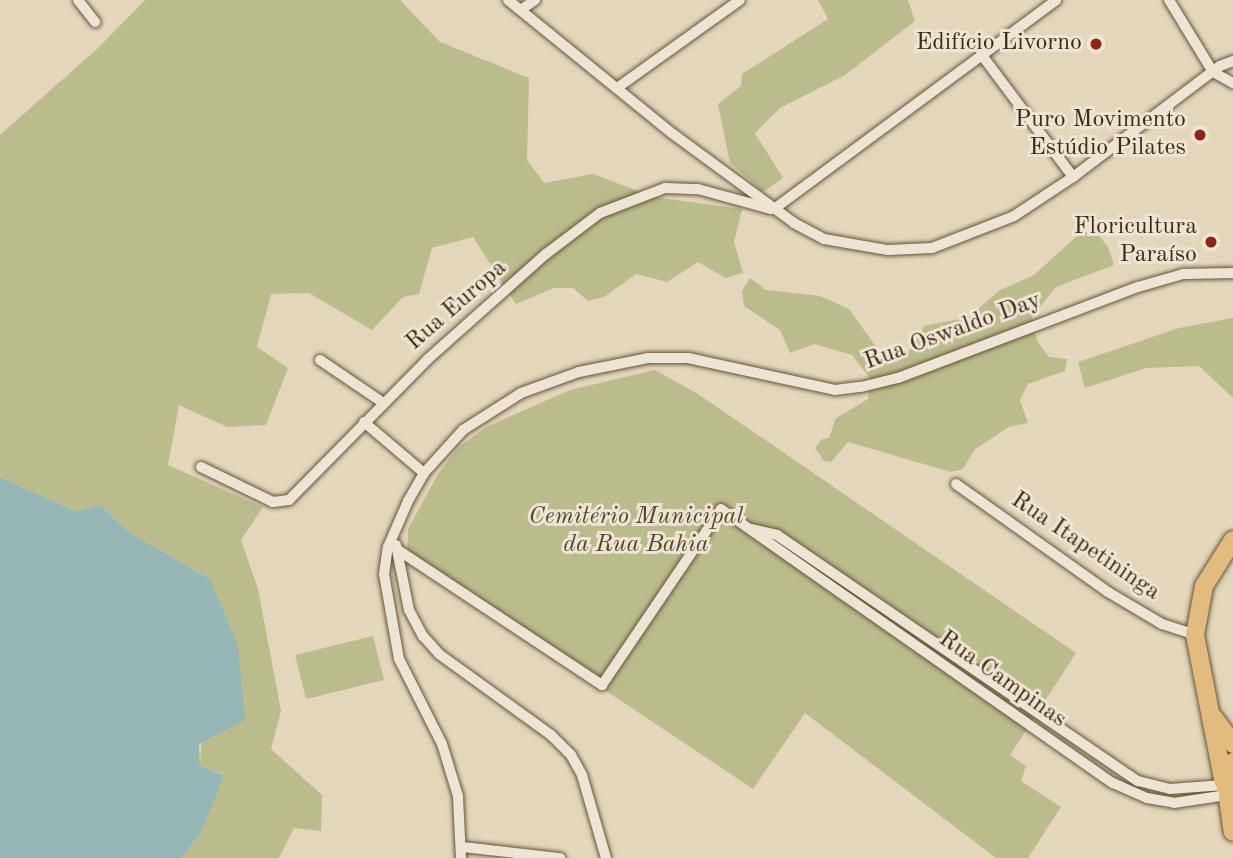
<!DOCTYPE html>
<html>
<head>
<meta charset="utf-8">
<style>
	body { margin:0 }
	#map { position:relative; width:1233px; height:858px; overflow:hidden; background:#e3d6bb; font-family:"Old Standard TT",serif }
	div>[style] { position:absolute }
	.green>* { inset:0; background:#babc8c }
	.water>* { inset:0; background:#97b7b7 }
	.roads { filter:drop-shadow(0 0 2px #66553a) drop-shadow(0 0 2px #66553a) }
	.street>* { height:10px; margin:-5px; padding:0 5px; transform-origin:5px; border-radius:5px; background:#ede4d3 }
	.primary>* { height:18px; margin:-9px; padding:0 9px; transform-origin:9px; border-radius:9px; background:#e2bb7e }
	.dots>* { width:19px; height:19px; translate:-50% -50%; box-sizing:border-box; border:4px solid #ede4d3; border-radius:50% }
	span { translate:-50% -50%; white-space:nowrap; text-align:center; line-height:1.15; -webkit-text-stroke:6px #ede4d3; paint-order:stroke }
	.poi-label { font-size:24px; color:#3d2a0f }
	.right { translate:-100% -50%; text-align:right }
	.street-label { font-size:24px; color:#3d2a0f }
	.park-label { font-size:24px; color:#564728; font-style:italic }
</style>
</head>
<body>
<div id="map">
	<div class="green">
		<div style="clip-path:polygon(145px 0,400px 0,440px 42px,529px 78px,527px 160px,544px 183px,593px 174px,654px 197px,742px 209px,734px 242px,743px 273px,726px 278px,698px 262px,667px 282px,636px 274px,604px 297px,588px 301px,573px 288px,554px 288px,516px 304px,473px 237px,432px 248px,419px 294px,403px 297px,372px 330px,309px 293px,271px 294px,257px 347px,288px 368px,266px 425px,227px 427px,179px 405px,168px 465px,263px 507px,241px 540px,258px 589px,281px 711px,271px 749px,322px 795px,321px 831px,294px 828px,279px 858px,182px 858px,202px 831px,223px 774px,200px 766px,210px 579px,129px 532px,100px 505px,75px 511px,0 477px,0 135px,98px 48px)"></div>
		<div style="clip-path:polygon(818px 0,908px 0,915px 21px,845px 75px,780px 108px,755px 133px,783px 178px,763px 192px,730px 163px,718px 104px,741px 86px,742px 74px,828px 19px)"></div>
		<div style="clip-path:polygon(1093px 228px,1108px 247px,1114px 265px,1056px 287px,1032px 317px,1037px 341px,1049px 357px,1067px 359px,1065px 371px,1028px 384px,1020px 400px,1028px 423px,1009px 427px,975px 449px,963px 469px,951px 472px,848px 442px,831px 462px,824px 461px,815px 448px,822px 439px,829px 438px,836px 418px,868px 399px,870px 378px,852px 355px,814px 344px,790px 353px,780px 330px,744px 306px,742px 291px,750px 278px,766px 290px,820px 296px,849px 309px,884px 358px,903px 354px,914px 347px,924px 326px,969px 317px,1000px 290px,1034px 275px,1076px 237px)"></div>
		<div style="clip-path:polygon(1233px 318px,1233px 398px,1199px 366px,1146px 368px,1085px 388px,1078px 362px,1179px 328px)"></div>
		<div style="clip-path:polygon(655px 370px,698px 394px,1076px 653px,1010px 755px,1026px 766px,1021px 781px,1061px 807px,1028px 858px,996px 858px,805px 713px,753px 789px,407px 558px,408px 529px,438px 474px,458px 448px,486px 427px,570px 390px)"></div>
		<div style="clip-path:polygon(373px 636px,384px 680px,306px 699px,295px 655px)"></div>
	</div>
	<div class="water">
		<div style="clip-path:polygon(0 477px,75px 511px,100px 505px,129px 532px,210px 579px,238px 646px,245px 720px,199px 744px,200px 766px,224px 775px,202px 831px,182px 858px,0 858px)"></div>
	</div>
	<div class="roads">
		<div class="street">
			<div style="left:78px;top:0;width:28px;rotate:52deg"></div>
			<div style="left:508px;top:0;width:213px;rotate:39.1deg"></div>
			<div style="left:673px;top:134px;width:150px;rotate:36.3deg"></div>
			<div style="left:794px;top:223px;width:34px;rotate:28deg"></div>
			<div style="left:824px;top:239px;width:65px;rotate:9.8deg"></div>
			<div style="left:888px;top:250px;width:44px;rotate:-2.6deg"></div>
			<div style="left:932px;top:248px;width:88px;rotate:-21.3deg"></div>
			<div style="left:1014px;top:216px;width:71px;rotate:-33.5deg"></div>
			<div style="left:1073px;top:177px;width:184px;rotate:-37.1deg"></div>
			<div style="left:1220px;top:66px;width:14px;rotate:-21deg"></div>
			<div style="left:1169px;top:0;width:84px;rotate:58.6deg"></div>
			<div style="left:522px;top:9px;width:16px;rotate:-35deg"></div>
			<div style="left:981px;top:54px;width:154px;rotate:53.2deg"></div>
			<div style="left:1213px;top:72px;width:23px;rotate:29deg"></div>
			<div style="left:617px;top:88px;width:151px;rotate:-35.6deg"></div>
			<div style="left:774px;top:209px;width:351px;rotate:-36.5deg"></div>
			<div style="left:320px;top:360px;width:75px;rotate:34.1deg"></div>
			<div style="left:364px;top:422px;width:79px;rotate:40.4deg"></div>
			<div style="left:201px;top:467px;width:80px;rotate:25.9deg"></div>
			<div style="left:273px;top:502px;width:16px;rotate:-7deg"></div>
			<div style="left:289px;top:500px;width:198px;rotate:-45.4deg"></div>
			<div style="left:428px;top:359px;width:158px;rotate:-41.7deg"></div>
			<div style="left:546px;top:254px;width:68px;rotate:-37.2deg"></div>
			<div style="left:600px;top:213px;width:70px;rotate:-21deg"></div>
			<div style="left:665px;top:188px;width:33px;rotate:2deg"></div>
			<div style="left:698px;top:189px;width:76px;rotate:15.3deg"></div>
			<div style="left:956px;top:484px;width:186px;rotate:35.4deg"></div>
			<div style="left:1108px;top:592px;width:63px;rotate:30.7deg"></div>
			<div style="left:1162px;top:624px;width:35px;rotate:18deg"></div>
			<div style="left:752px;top:529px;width:26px;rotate:13deg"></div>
			<div style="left:777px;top:535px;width:437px;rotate:34.3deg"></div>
			<div style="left:1138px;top:781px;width:33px;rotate:14deg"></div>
			<div style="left:1170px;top:789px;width:54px;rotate:-4.2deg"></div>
			<div style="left:396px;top:545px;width:66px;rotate:78.7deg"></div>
			<div style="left:409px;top:610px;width:30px;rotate:62deg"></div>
			<div style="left:423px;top:636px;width:24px;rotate:48deg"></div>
			<div style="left:439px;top:654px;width:138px;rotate:35.9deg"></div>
			<div style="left:551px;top:735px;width:28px;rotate:45deg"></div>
			<div style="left:571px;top:755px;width:23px;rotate:61deg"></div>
			<div style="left:582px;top:775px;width:86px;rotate:73.9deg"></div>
			<div style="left:398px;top:550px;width:245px;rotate:33.5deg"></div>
			<div style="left:602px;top:685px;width:212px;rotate:-55.9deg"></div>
			<div style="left:721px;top:509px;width:478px;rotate:35deg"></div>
			<div style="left:1113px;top:783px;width:37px;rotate:24deg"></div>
			<div style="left:1147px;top:798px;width:27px;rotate:10deg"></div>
			<div style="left:1174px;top:803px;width:53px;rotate:-8.7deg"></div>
			<div style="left:463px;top:847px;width:98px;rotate:6.5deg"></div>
			<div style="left:461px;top:858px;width:62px;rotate:-92.8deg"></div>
			<div style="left:458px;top:796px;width:54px;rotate:-107.1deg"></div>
			<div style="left:442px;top:744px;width:95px;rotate:-116.8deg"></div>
			<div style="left:399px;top:659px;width:86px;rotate:-100deg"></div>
			<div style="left:384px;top:574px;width:27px;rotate:-82deg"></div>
			<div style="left:388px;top:547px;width:50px;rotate:-66.5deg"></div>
			<div style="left:408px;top:501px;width:32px;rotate:-60deg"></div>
			<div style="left:424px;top:473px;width:58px;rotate:-47.8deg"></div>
			<div style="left:463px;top:430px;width:69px;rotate:-32.5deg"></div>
			<div style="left:521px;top:393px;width:62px;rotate:-19.9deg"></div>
			<div style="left:579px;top:372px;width:70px;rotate:-11.5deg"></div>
			<div style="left:648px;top:358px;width:40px"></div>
			<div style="left:688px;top:358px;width:150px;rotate:12.3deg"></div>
			<div style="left:835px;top:390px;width:26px;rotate:-7deg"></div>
			<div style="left:861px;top:387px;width:38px;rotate:-14deg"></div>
			<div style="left:898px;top:378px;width:257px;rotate:-20.8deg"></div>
			<div style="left:1138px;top:287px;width:47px;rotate:-16.1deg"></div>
			<div style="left:1183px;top:274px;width:50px;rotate:-1.1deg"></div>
		</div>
		<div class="primary">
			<div style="left:1213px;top:717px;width:34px;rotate:53deg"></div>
			<div style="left:1233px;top:762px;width:20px;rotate:120deg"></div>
			<div style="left:1223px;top:779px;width:26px;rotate:67deg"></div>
			<div style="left:1223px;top:779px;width:147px;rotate:-101deg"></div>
			<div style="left:1195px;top:635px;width:50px;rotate:-79.6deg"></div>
			<div style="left:1204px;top:586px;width:54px;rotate:-57.8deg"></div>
			<div style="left:1228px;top:798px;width:34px;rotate:82deg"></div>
		</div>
	</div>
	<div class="dots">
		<div style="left:1096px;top:44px;background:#8f2418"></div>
		<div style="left:1200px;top:135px;background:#8f2418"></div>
		<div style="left:1211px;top:242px;background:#8f2418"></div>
	</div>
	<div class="poi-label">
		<span class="right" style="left:1082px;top:44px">Edifício Livorno</span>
		<span class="right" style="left:1186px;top:135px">Puro Movimento<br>Estúdio Pilates</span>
		<span class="right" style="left:1197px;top:242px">Floricultura<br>Paraíso</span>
	</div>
	<div class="street-label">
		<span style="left:457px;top:306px;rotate:-41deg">Rua Europa</span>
		<span style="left:953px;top:332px;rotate:-20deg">Rua Oswaldo Day</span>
		<span style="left:1085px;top:547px;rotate:34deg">Rua Itapetininga</span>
		<span style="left:1002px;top:680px;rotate:35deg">Rua Campinas</span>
	</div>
	<div class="park-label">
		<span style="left:636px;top:532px">Cemitério Municipal<br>da Rua Bahia</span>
	</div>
</div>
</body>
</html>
